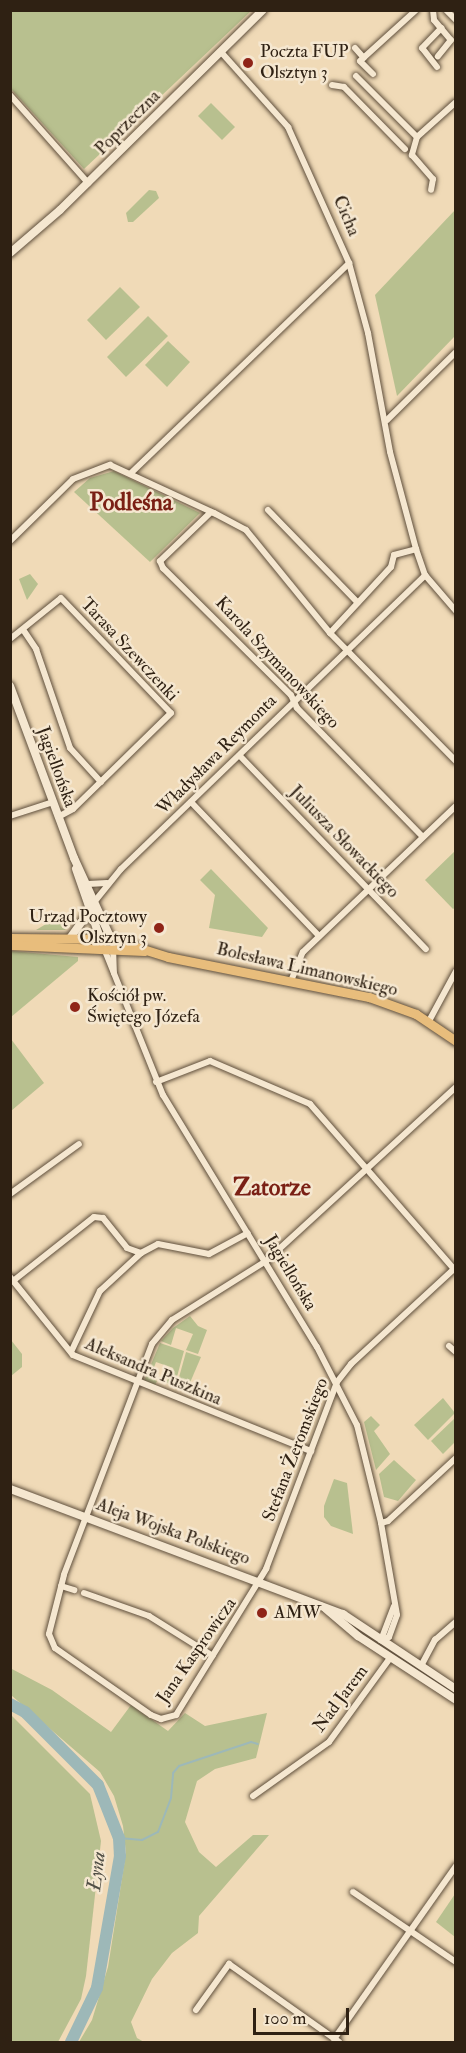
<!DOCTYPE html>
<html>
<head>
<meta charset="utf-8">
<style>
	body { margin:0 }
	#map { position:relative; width:466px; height:2053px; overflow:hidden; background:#f0dab7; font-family:"IM FELL Double Pica",serif }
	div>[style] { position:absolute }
	.green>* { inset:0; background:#b8c08f }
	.stream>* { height:2px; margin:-1px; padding:0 1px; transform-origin:1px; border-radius:1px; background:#9db8b8 }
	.river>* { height:12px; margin:-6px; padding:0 6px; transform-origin:6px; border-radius:6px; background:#9db8b8 }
	.roads { filter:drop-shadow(0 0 2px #5f4f3c) drop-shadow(0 0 2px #5f4f3c) }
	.minor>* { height:6px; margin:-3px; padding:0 3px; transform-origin:3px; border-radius:3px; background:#f5e7d0 }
	.tertiary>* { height:8px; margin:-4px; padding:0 4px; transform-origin:4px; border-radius:4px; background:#f5e7d0 }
	.secondary>* { height:8px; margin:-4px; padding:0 4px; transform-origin:4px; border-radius:4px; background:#f5e7d0 }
	.primary>* { height:9px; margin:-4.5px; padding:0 4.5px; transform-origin:4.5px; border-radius:4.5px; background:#e8bd7c }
	.dots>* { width:16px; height:16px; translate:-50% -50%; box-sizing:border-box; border:3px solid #f5e7d0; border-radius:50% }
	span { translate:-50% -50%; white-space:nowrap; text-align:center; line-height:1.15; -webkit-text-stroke:5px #f5e7d0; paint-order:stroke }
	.poi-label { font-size:18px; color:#2f2113 }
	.left { translate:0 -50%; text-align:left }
	.right { translate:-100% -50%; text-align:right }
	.street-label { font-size:18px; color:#2f2113 }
	.water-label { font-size:20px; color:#504e45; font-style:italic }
	.district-label { font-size:24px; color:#7a1f14; font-weight:700 }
	.frame { position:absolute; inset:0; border:12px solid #2f2113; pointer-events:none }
	.scale { position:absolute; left:253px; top:2008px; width:96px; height:27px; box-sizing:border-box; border:3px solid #2f2113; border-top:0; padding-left:8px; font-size:18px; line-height:21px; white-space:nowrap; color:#2f2113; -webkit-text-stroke:4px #f5e7d0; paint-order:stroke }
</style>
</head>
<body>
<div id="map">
	<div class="green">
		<div style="clip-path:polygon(11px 10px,251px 10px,251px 11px,84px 169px,11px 89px)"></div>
		<div style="clip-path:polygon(211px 103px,235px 127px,222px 140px,198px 116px)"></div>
		<div style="clip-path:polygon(149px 190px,156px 191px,159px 198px,133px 222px,128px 222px,126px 213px)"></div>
		<div style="clip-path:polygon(455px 210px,455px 336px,397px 396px,375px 295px)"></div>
		<div style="clip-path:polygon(120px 287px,140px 307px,106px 340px,87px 320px)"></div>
		<div style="clip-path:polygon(148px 316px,168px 336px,126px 377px,107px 357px)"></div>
		<div style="clip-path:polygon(168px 341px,190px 362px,167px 387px,145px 365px)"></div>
		<div style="clip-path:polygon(114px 471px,200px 513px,150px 562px,74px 492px,90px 478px)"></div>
		<div style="clip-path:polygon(30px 574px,38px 584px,27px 600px,19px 579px)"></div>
		<div style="clip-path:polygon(455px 851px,456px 907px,453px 909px,425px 880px)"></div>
		<div style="clip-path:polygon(211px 869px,268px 928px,262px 937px,209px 928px,215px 895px,200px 880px)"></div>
		<div style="clip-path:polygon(61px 915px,68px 927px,60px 925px,66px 930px,36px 930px)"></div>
		<div style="clip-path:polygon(11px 951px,78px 957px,78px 961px,11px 1017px)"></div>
		<div style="clip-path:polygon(11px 1039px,44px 1083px,11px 1111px,10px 1111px)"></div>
		<div style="clip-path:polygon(190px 1316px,198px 1326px,207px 1330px,198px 1354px,186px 1350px,193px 1334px,176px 1328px,171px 1345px,161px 1341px,173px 1328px)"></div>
		<div style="clip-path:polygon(11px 1340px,22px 1354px,22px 1367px,11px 1376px)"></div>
		<div style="clip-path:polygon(160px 1343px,184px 1351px,175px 1384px,166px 1383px,173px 1368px,156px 1362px,150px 1378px,157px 1381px,155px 1385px,144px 1381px)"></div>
		<div style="clip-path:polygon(186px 1352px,201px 1357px,189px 1385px,180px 1385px,178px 1381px)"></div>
		<div style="clip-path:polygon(443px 1398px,455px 1413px,428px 1440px,414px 1425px)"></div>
		<div style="clip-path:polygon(371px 1416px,380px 1425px,374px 1431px,390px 1454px,376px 1470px,364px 1422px)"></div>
		<div style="clip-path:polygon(455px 1418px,455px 1442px,443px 1454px,431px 1441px)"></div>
		<div style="clip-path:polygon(394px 1460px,416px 1480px,398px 1501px,384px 1497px,379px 1474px)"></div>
		<div style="clip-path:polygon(334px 1479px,347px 1483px,353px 1534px,331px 1526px,324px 1517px,324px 1506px)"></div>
		<div style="clip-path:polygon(10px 1668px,52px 1690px,111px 1732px,131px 1705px,168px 1731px,185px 1713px,205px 1726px,267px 1713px,256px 1758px,215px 1769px,197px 1781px,185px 1822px,199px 1852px,216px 1867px,253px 1835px,269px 1835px,199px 1916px,198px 1933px,172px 1953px,152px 1979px,131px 2022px,137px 2038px,144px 2042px,79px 2042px,92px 2020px,108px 1967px,126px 1853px,123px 1826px,114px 1796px,100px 1772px,11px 1695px)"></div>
		<div style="clip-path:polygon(11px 1715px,90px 1794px,101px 1841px,86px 1976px,81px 1999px,58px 2042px,11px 2042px)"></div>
		<div style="clip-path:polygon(455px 1894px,456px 1937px,455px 1937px,436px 1922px)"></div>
	</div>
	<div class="stream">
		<div style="left:119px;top:1838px;width:23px;rotate:5deg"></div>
		<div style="left:142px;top:1840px;width:18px;rotate:-27deg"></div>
		<div style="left:158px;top:1832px;width:36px;rotate:-69deg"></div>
		<div style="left:171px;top:1798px;width:25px;rotate:-85deg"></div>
		<div style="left:173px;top:1773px;width:9px;rotate:-49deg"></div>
		<div style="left:179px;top:1766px;width:76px;rotate:-18.4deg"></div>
		<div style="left:251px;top:1742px;width:7px;rotate:16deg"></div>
	</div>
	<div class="river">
		<div style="left:10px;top:1704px;width:17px;rotate:28deg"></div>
		<div style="left:25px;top:1712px;width:103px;rotate:45deg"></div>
		<div style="left:98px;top:1785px;width:57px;rotate:68.4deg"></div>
		<div style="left:119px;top:1838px;width:18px;rotate:87deg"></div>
		<div style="left:120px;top:1856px;width:134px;rotate:99.9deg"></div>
		<div style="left:97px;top:1988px;width:60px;rotate:115.7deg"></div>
	</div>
	<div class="roads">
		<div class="minor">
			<div style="left:433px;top:10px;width:10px;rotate:84deg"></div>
			<div style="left:434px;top:20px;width:26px;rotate:50deg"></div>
			<div style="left:451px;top:40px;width:21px;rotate:129deg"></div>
			<div style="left:446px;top:10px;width:14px;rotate:45deg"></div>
			<div style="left:355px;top:48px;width:13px;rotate:48deg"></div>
			<div style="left:221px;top:52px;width:101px;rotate:48.2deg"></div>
			<div style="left:288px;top:127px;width:149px;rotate:65.8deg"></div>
			<div style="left:349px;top:263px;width:73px;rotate:74.8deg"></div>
			<div style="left:368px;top:333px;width:121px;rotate:79.5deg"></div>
			<div style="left:390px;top:452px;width:100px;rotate:75deg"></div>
			<div style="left:416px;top:549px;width:28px;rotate:71deg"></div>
			<div style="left:425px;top:575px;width:48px;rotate:49.3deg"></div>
			<div style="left:437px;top:67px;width:24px;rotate:-128deg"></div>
			<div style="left:422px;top:48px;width:28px;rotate:-46deg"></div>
			<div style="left:373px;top:74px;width:18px;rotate:-135deg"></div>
			<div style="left:360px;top:61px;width:76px;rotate:-42.3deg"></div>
			<div style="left:356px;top:76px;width:86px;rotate:45deg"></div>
			<div style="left:417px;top:137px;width:52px;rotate:-41.9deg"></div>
			<div style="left:332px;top:85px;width:12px;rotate:9deg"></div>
			<div style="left:344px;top:87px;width:87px;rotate:45.5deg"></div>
			<div style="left:10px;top:95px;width:118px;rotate:48.4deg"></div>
			<div style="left:417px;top:137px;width:19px;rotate:106deg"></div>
			<div style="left:412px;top:155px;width:32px;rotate:49deg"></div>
			<div style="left:433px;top:179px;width:11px;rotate:100deg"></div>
			<div style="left:387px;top:420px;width:97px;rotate:-44.6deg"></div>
			<div style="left:131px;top:473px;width:303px;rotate:-43.9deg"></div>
			<div style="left:268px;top:510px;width:129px;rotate:45.9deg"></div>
			<div style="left:211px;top:512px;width:71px;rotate:136.1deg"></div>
			<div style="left:160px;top:561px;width:8px;rotate:67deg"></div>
			<div style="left:163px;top:568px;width:180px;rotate:44.8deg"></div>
			<div style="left:291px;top:695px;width:14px;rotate:65deg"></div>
			<div style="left:297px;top:708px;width:179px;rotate:45.7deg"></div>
			<div style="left:10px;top:541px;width:88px;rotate:-44.5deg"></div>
			<div style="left:73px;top:479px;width:40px;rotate:-21deg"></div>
			<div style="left:110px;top:465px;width:115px;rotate:24.8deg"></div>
			<div style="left:214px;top:513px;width:36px;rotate:28deg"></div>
			<div style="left:246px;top:530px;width:133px;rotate:50.8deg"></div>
			<div style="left:330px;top:633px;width:180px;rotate:45.5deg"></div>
			<div style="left:24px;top:631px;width:22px;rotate:56deg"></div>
			<div style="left:36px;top:649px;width:105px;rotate:71deg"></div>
			<div style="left:70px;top:748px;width:46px;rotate:47.6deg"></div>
			<div style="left:330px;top:633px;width:90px;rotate:-47.3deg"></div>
			<div style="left:391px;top:567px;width:12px;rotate:-76deg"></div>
			<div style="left:394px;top:555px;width:23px;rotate:-15deg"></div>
			<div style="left:10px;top:639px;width:65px;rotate:-38.8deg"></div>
			<div style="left:61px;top:598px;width:159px;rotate:46.3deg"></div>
			<div style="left:171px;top:713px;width:137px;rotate:135.6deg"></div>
			<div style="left:73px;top:809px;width:17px;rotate:152deg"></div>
			<div style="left:240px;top:756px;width:268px;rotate:46.1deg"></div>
			<div style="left:191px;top:802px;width:185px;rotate:46.3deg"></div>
			<div style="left:10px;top:816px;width:45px;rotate:-18deg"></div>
			<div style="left:88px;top:884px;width:19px;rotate:-3deg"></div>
			<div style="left:95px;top:901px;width:41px;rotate:-50.9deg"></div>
			<div style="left:121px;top:869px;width:423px;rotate:-44deg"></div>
			<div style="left:103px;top:946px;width:161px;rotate:68.1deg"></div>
			<div style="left:163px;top:1095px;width:295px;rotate:58.6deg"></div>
			<div style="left:317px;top:1347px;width:88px;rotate:62.9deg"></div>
			<div style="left:357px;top:1425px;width:101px;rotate:76.2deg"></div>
			<div style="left:381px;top:1523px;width:93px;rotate:80.1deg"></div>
			<div style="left:397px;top:1615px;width:23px;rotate:110deg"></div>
			<div style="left:389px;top:1637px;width:9px;rotate:159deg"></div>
			<div style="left:113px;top:947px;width:26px;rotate:88deg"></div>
			<div style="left:291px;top:981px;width:31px;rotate:-68deg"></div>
			<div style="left:303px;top:952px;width:211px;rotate:-43.7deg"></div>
			<div style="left:429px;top:1021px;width:57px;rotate:-61.6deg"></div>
			<div style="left:156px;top:1082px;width:58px;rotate:-21.3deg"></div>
			<div style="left:210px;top:1061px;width:109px;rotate:23.3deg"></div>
			<div style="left:310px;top:1104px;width:220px;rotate:48.9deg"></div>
			<div style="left:456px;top:1087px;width:258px;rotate:137.5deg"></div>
			<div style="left:266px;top:1261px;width:111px;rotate:147.9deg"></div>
			<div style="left:172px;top:1320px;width:31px;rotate:130deg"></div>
			<div style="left:152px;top:1344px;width:247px;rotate:110.9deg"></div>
			<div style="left:64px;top:1575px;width:61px;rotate:104.3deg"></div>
			<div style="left:49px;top:1634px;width:15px;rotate:67deg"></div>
			<div style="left:55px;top:1648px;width:117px;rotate:34.9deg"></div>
			<div style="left:151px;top:1715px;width:11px;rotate:22deg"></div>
			<div style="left:161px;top:1719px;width:16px;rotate:-15deg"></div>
			<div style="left:176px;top:1715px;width:172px;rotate:-58.3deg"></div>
			<div style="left:266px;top:1569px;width:200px;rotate:-69.2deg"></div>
			<div style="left:337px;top:1382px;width:23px;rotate:-52deg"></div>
			<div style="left:351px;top:1364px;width:143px;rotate:-42.7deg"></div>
			<div style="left:10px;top:1194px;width:85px;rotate:-35.9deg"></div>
			<div style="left:10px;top:1277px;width:100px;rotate:51.1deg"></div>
			<div style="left:73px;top:1355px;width:257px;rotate:22deg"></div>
			<div style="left:13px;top:1281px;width:103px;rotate:-38.3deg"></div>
			<div style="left:94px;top:1217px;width:9px;rotate:6deg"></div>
			<div style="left:103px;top:1218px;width:38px;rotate:51deg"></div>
			<div style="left:127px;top:1248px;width:15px;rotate:20deg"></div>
			<div style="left:449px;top:1346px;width:9px;rotate:41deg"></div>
			<div style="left:71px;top:1352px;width:68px;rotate:-64.6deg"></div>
			<div style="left:100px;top:1291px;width:56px;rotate:-42.8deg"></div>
			<div style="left:141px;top:1253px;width:19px;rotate:-28deg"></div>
			<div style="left:158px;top:1244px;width:52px;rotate:11.1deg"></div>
			<div style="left:209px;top:1254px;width:44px;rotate:-28.3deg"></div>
			<div style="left:381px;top:1523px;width:7px;rotate:-16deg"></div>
			<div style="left:388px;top:1521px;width:93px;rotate:-42.8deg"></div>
			<div style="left:61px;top:1586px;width:14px;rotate:17deg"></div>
			<div style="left:84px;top:1593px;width:69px;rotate:19.5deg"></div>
			<div style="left:149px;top:1616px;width:75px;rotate:32deg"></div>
			<div style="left:381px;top:1640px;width:36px;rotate:-69deg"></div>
			<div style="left:421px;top:1666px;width:30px;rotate:-62deg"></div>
			<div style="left:435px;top:1640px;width:28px;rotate:-41deg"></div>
			<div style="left:253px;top:1796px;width:93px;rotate:-35.4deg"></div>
			<div style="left:329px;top:1742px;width:104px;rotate:-54deg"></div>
			<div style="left:353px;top:1892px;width:125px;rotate:34.2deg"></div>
			<div style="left:196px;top:2010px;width:57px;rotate:-54.3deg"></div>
			<div style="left:229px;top:1964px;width:135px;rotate:35.3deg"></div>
			<div style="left:334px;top:2039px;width:212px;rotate:-54.8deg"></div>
		</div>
		<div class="tertiary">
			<div style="left:10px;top:253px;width:66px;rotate:-40.7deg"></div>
			<div style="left:60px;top:210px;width:285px;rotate:-44.6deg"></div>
			<div style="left:10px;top:686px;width:184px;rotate:69.6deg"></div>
			<div style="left:74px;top:858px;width:89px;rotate:65.4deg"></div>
			<div style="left:76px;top:869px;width:73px;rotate:70.8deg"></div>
			<div style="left:70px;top:938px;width:34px;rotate:-54deg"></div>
		</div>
		<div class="secondary">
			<div style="left:10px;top:1489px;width:356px;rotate:20.6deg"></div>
			<div style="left:343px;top:1614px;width:136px;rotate:33.6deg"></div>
			<div style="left:326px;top:1609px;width:42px;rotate:40.2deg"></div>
			<div style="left:358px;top:1636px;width:117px;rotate:33.1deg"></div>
		</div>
		<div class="primary">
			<div style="left:10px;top:938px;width:101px;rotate:0.6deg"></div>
			<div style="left:111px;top:939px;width:60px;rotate:17.5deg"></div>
			<div style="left:168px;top:957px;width:205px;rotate:11.3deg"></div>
			<div style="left:369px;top:997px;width:50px;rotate:19.9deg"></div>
			<div style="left:416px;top:1014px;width:48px;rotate:34deg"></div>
			<div style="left:10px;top:945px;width:134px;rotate:2.6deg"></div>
		</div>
	</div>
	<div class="dots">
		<div style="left:248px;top:63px;background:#8f2418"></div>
		<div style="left:159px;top:928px;background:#8f2418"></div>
		<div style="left:75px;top:1007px;background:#8f2418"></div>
		<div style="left:262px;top:1613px;background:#8f2418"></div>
	</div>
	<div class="poi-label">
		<span class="left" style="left:260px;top:63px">Poczta FUP<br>Olsztyn 3</span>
		<span class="right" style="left:147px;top:928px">Urząd Pocztowy<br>Olsztyn 3</span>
		<span class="left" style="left:87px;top:1007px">Kościół pw.<br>Świętego Józefa</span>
		<span class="left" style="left:274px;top:1613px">AMW</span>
	</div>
	<div class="street-label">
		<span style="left:128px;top:123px;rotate:-45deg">Poprzeczna</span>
		<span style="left:346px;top:216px;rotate:67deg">Cicha</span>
		<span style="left:129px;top:650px;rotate:47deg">Tarasa Szewczenki</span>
		<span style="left:277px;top:663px;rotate:47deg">Karola Szymanowskiego</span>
		<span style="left:217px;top:755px;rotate:-45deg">Władysława Reymonta</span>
		<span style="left:56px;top:767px;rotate:70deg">Jagiellońska</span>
		<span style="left:344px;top:842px;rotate:46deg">Juliusza Słowackiego</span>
		<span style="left:307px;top:970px;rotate:13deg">Bolesława Limanowskiego</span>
		<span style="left:290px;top:1273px;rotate:59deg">Jagiellońska</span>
		<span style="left:153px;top:1372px;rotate:23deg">Aleksandra Puszkina</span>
		<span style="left:296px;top:1450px;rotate:-69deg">Stefana Żeromskiego</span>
		<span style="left:173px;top:1532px;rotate:20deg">Aleja Wojska Polskiego</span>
		<span style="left:197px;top:1651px;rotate:-55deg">Jana Kasprowicza</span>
		<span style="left:341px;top:1699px;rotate:-53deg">Nad Jarem</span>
	</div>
	<div class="water-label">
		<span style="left:96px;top:1871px;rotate:-83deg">Łyna</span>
	</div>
	<div class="district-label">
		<span style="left:131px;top:503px">Podleśna</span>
		<span style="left:272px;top:1188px">Zatorze</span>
	</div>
	<div class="frame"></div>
	<div class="scale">100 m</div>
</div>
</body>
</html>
